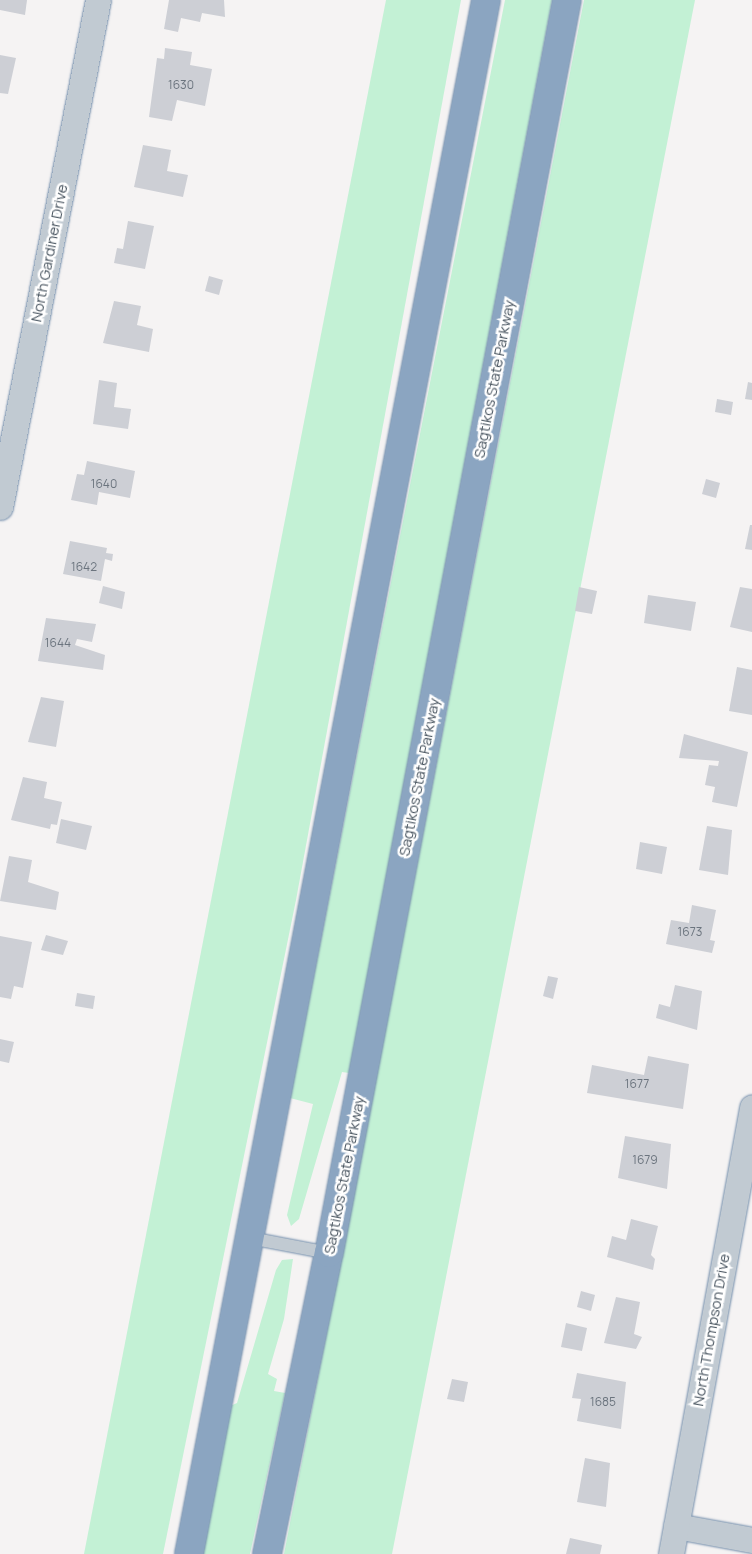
<!DOCTYPE html>
<html>
<head>
<meta charset="utf-8">
<style>
	body { margin:0 }
	#map { position:relative; width:752px; height:1554px; overflow:hidden; background:#f5f3f3; font-family:Manrope,sans-serif }
	div>[style] { position:absolute }
	.green>* { inset:0; background:#c3f1d5 }
	.building>* { inset:0; background:#cdcfd5 }
	.roads { filter:drop-shadow(0 0 1px #7690ad) drop-shadow(0 0 1px #7690ad) }
	.service>* { height:12px; margin:-6px; padding:0 6px; transform-origin:6px; border-radius:6px; background:#c1cad2 }
	.minor>* { height:25px; margin:-12.5px; padding:0 12.5px; transform-origin:12.5px; border-radius:12.5px; background:#c1cad2 }
	.motorway>* { height:28px; margin:-14px; padding:0 14px; transform-origin:14px; border-radius:14px; background:#8ba5c1 }
	span { translate:-50% -50%; white-space:nowrap; text-align:center; line-height:1.15; -webkit-text-stroke:5px #fff; paint-order:stroke }
	.number-label { font-size:12px; color:#6b747e }
	.number-label span { -webkit-text-stroke-width:0 }
	.street-label { font-size:15px; color:#4a5661 }
</style>
</head>
<body>
<div id="map">
	<div class="green">
		<div style="clip-path:polygon(386px 0,461px 0,296px 900px,163px 1554px,84px 1554px)"></div>
		<div style="clip-path:polygon(505px 0,552px 0,349px 1073px,342px 1072px,299px 1219px,291px 1226px,287px 1215px,313px 1104px,290px 1098px)"></div>
		<div style="clip-path:polygon(584px 0,695px 0,392px 1554px,284px 1554px)"></div>
		<div style="clip-path:polygon(293px 1259px,284px 1319px,268px 1374px,277px 1379px,274px 1391px,285px 1393px,250px 1554px,200px 1554px,230px 1406px,237px 1403px,276px 1270px,282px 1260px)"></div>
	</div>
	<div class="building">
		<div style="clip-path:polygon(0 0,27px 0,25px 15px,0 10px)"></div>
		<div style="clip-path:polygon(169px 0,224px 0,225px 17px,202px 13px,200px 22px,181px 18px,178px 32px,164px 29px)"></div>
		<div style="clip-path:polygon(165px 48px,192px 52px,190px 65px,212px 69px,205px 106px,177px 100px,172px 121px,149px 117px,157px 58px,164px 59px)"></div>
		<div style="clip-path:polygon(0 55px,16px 58px,8px 94px,0 93px)"></div>
		<div style="clip-path:polygon(143px 145px,171px 150px,167px 171px,188px 175px,183px 197px,134px 187px)"></div>
		<div style="clip-path:polygon(128px 221px,154px 226px,145px 269px,114px 263px,117px 248px,123px 249px)"></div>
		<div style="clip-path:polygon(209px 276px,223px 280px,219px 295px,205px 291px)"></div>
		<div style="clip-path:polygon(114px 301px,141px 306px,137px 325px,153px 329px,149px 352px,103px 343px)"></div>
		<div style="clip-path:polygon(99px 380px,117px 383px,114px 407px,131px 409px,128px 429px,93px 424px)"></div>
		<div style="clip-path:polygon(748px 382px,752px 383px,752px 400px,745px 399px)"></div>
		<div style="clip-path:polygon(717px 399px,733px 402px,731px 415px,715px 412px)"></div>
		<div style="clip-path:polygon(87px 461px,135px 471px,130px 498px,99px 492px,97px 505px,71px 500px,77px 474px,84px 475px)"></div>
		<div style="clip-path:polygon(706px 479px,720px 483px,716px 498px,702px 494px)"></div>
		<div style="clip-path:polygon(750px 525px,752px 525px,752px 550px,745px 549px)"></div>
		<div style="clip-path:polygon(70px 541px,107px 548px,106px 553px,113px 554px,112px 561px,105px 559px,101px 581px,63px 574px)"></div>
		<div style="clip-path:polygon(103px 586px,125px 592px,122px 609px,99px 603px)"></div>
		<div style="clip-path:polygon(579px 587px,597px 591px,592px 614px,575px 611px)"></div>
		<div style="clip-path:polygon(740px 587px,752px 589px,752px 632px,730px 627px)"></div>
		<div style="clip-path:polygon(648px 595px,696px 602px,691px 631px,644px 623px)"></div>
		<div style="clip-path:polygon(46px 618px,96px 624px,92px 642px,77px 639px,75px 645px,105px 655px,103px 670px,38px 661px)"></div>
		<div style="clip-path:polygon(737px 667px,752px 670px,752px 715px,729px 711px)"></div>
		<div style="clip-path:polygon(41px 697px,64px 701px,56px 747px,28px 742px)"></div>
		<div style="clip-path:polygon(684px 734px,748px 752px,737px 807px,712px 802px,715px 787px,705px 785px,709px 765px,718px 766px,719px 761px,679px 758px)"></div>
		<div style="clip-path:polygon(23px 777px,47px 782px,44px 798px,62px 802px,57px 825px,51px 824px,50px 829px,11px 820px)"></div>
		<div style="clip-path:polygon(61px 819px,92px 826px,86px 850px,56px 843px)"></div>
		<div style="clip-path:polygon(707px 826px,732px 830px,728px 875px,699px 870px)"></div>
		<div style="clip-path:polygon(640px 842px,667px 847px,662px 874px,636px 869px)"></div>
		<div style="clip-path:polygon(9px 856px,32px 860px,28px 882px,59px 892px,56px 910px,0 901px)"></div>
		<div style="clip-path:polygon(692px 905px,716px 910px,710px 940px,715px 941px,712px 953px,666px 944px,671px 920px,689px 923px)"></div>
		<div style="clip-path:polygon(46px 935px,68px 941px,63px 955px,41px 950px)"></div>
		<div style="clip-path:polygon(0 936px,32px 942px,23px 988px,14px 986px,11px 999px,0 997px)"></div>
		<div style="clip-path:polygon(548px 976px,558px 978px,553px 999px,543px 996px)"></div>
		<div style="clip-path:polygon(675px 985px,702px 991px,697px 1030px,656px 1018px,659px 1004px,670px 1007px)"></div>
		<div style="clip-path:polygon(77px 993px,95px 996px,93px 1009px,75px 1006px)"></div>
		<div style="clip-path:polygon(0 1039px,14px 1042px,9px 1063px,0 1061px)"></div>
		<div style="clip-path:polygon(648px 1056px,689px 1064px,683px 1109px,587px 1093px,592px 1065px,644px 1075px)"></div>
		<div style="clip-path:polygon(625px 1136px,671px 1144px,667px 1189px,618px 1178px)"></div>
		<div style="clip-path:polygon(631px 1219px,658px 1226px,651px 1255px,655px 1259px,653px 1270px,607px 1257px,612px 1236px,626px 1240px)"></div>
		<div style="clip-path:polygon(581px 1291px,595px 1295px,591px 1311px,577px 1307px)"></div>
		<div style="clip-path:polygon(616px 1297px,640px 1302px,634px 1334px,642px 1337px,636px 1349px,604px 1343px)"></div>
		<div style="clip-path:polygon(566px 1323px,587px 1328px,582px 1351px,561px 1347px)"></div>
		<div style="clip-path:polygon(577px 1373px,626px 1382px,621px 1429px,577px 1421px,581px 1399px,572px 1398px)"></div>
		<div style="clip-path:polygon(452px 1379px,468px 1382px,464px 1402px,447px 1399px)"></div>
		<div style="clip-path:polygon(585px 1458px,610px 1463px,606px 1507px,577px 1502px)"></div>
		<div style="clip-path:polygon(570px 1538px,602px 1545px,600px 1554px,566px 1554px)"></div>
	</div>
	<div class="roads">
		<div class="service">
			<div style="left:250px;top:1238px;width:80px;rotate:10.8deg"></div>
		</div>
		<div class="minor">
			<div style="left:0;top:507px;width:516px;rotate:-79.06deg"></div>
			<div style="left:676px;top:1526px;width:77px;rotate:10.4deg"></div>
			<div style="left:671px;top:1554px;width:454px;rotate:-79.7deg"></div>
		</div>
		<div class="motorway">
			<div style="left:189px;top:1554px;width:1582px;rotate:-79.18deg"></div>
			<div style="left:267px;top:1554px;width:307px;rotate:-78.4deg"></div>
			<div style="left:329px;top:1253px;width:1275px;rotate:-79.25deg"></div>
		</div>
	</div>
	<div class="number-label">
		<span style="left:181px;top:85px">1630</span>
		<span style="left:104px;top:484px">1640</span>
		<span style="left:84px;top:567px">1642</span>
		<span style="left:58px;top:643px">1644</span>
		<span style="left:690px;top:932px">1673</span>
		<span style="left:637px;top:1084px">1677</span>
		<span style="left:645px;top:1160px">1679</span>
		<span style="left:603px;top:1402px">1685</span>
	</div>
	<div class="street-label">
		<span style="left:49px;top:253px;rotate:-79deg">North Gardiner Drive</span>
		<span style="left:494px;top:379px;rotate:-79deg">Sagtikos State Parkway</span>
		<span style="left:419px;top:777px;rotate:-79deg">Sagtikos State Parkway</span>
		<span style="left:344px;top:1175px;rotate:-79deg">Sagtikos State Parkway</span>
		<span style="left:711px;top:1330px;rotate:-80deg">North Thompson Drive</span>
	</div>
</div>
</body>
</html>
